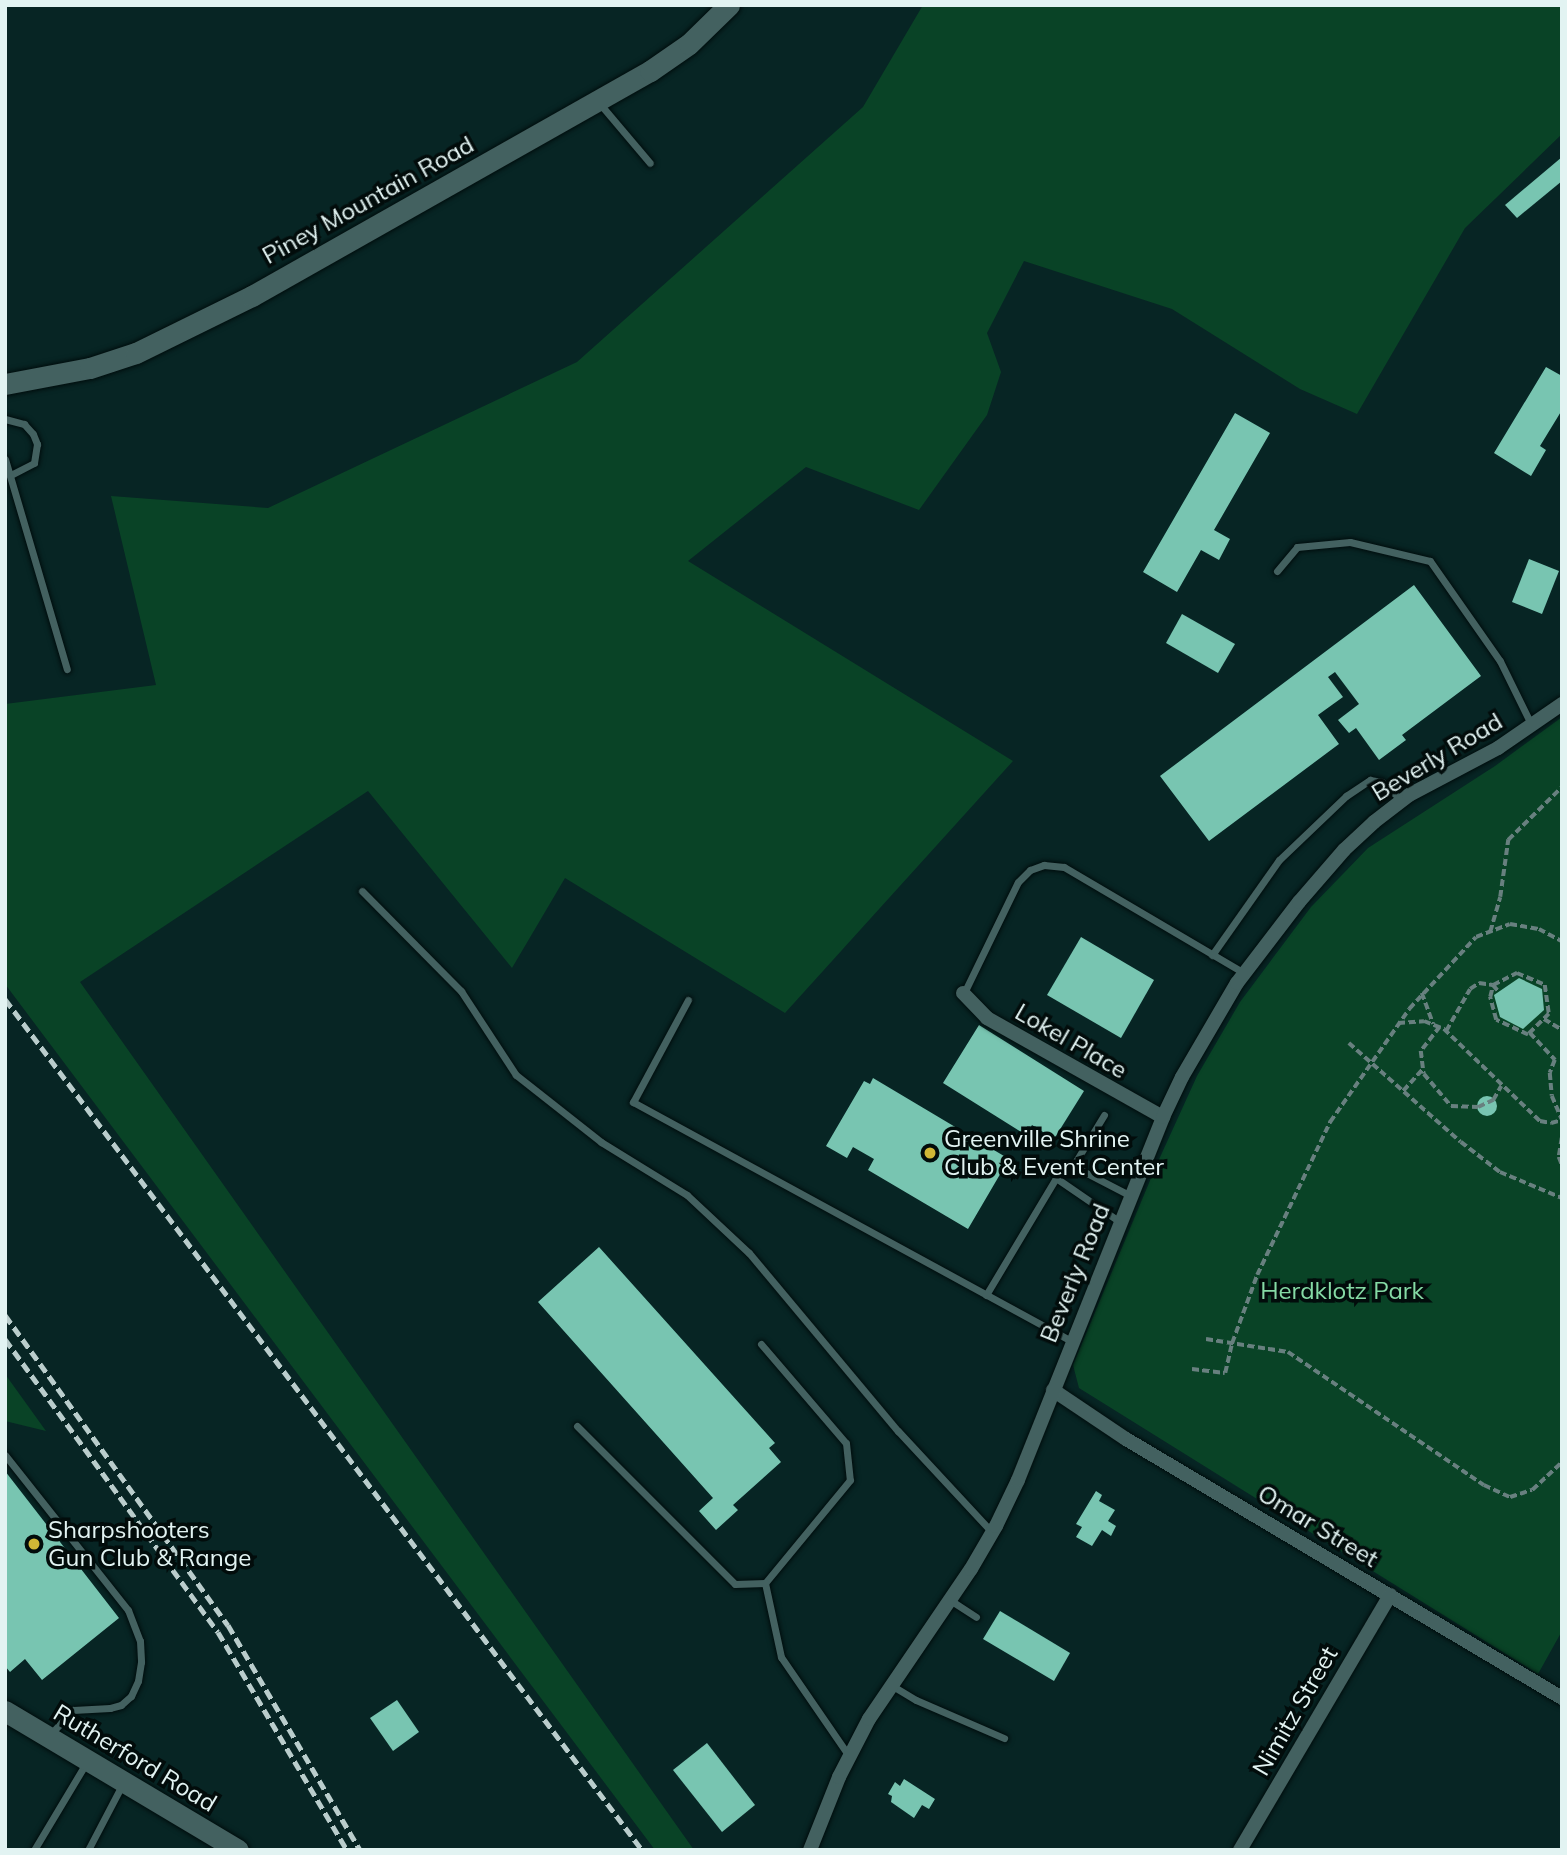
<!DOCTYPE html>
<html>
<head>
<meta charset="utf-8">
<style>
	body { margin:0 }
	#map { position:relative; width:1567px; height:1855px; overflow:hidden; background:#072524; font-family:Mulish,sans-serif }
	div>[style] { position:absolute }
	.green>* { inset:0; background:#094326 }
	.building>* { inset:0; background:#78c5b1 }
	.round { border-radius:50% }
	.path>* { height:3.5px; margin-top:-1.75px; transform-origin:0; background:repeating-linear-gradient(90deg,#68807f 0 7px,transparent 0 10.5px) }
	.roads { filter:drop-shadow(0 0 2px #000d0d) drop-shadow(0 0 2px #000d0d) }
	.lane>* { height:7px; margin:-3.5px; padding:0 3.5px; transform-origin:3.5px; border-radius:3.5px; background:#436160 }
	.street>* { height:14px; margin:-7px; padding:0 7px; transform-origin:7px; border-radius:7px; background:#436160 }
	.secondary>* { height:21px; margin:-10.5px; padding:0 10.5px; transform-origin:10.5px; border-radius:10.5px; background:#436160 }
	.rail>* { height:5px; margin-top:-2.5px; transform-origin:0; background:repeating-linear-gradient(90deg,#bacdcc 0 10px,transparent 0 15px) }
	.dots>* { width:19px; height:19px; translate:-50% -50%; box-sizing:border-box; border:4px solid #020c0b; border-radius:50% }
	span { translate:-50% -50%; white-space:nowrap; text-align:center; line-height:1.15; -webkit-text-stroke:7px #020c0b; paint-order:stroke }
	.street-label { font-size:24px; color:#e2f3f2 }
	.poi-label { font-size:24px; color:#e2f3f2 }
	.left { translate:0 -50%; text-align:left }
	.park-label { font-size:24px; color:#85daa5 }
	.frame { position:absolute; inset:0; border:7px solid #e2f3f2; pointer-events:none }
</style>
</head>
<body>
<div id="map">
	<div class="green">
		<div style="clip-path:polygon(923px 5px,1562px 5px,1562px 134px,1465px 228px,1357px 414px,1300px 389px,1172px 309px,1024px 261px,987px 333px,1001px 372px,987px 415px,919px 510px,806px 467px,688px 561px,1013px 761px,785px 1013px,565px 878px,512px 968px,368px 791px,80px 982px,694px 1850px,655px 1850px,5px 984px,5px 704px,156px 685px,111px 496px,268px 508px,577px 362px,863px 107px)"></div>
		<div style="clip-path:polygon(1562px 717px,1562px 1631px,1538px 1674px,1079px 1388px,1073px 1365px,1156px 1166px,1197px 1076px,1240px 1002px,1311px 907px,1368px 848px,1495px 766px)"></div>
		<div style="clip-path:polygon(5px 1374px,46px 1431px,5px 1421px)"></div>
	</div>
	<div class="building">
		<div style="clip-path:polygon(1562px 157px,1562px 181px,1517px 218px,1505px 205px)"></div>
		<div style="clip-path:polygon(1546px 367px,1562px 376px,1562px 410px,1540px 446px,1546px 450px,1531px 476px,1494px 453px)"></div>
		<div style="clip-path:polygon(1235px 413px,1270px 433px,1214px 530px,1230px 539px,1219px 560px,1201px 550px,1177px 592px,1143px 572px)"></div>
		<div style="clip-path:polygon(1529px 559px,1559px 571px,1542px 614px,1512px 602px)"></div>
		<div style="clip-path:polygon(1414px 585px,1481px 676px,1402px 735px,1406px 740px,1379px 760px,1356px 728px,1349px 733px,1338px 720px,1359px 704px,1335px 672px,1328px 677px,1343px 697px,1318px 715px,1339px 744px,1209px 841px,1160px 776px)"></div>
		<div style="clip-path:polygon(1182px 614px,1235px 644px,1218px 673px,1166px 643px)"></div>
		<div style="clip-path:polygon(1081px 937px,1154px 980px,1121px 1038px,1047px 995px)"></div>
		<div style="clip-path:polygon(1519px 978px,1542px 989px,1544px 1010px,1523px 1029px,1500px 1017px,1494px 995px)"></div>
		<div style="clip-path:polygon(979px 1025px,1084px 1091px,1054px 1139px,1032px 1125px,1026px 1135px,943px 1083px)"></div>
		<div style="clip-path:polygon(873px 1078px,1009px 1159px,968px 1229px,868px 1170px,874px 1159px,853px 1147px,847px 1158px,826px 1146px,864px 1081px,870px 1084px)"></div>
		<div class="round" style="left:1477px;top:1096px;width:20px;height:20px"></div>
		<div style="clip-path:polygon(599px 1247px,775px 1443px,769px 1448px,781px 1462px,733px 1505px,738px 1510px,716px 1530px,699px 1511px,713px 1498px,538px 1302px)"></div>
		<div style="clip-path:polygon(5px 1471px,119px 1618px,42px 1680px,25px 1659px,10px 1672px,5px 1666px)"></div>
		<div style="clip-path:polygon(1096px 1491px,1102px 1495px,1099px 1501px,1115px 1510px,1108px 1521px,1116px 1526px,1111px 1536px,1102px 1530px,1092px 1546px,1076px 1537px,1082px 1527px,1076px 1524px)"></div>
		<div style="clip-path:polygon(1000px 1611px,1070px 1653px,1054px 1681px,983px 1639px)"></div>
		<div style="clip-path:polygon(397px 1700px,419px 1732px,393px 1751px,370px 1718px)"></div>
		<div style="clip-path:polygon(707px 1743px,755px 1805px,722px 1832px,673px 1770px)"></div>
		<div style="clip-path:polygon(904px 1779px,935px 1799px,929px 1809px,922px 1805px,914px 1818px,891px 1802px,892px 1796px,888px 1794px,895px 1782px,900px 1786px)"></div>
	</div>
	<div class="path">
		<div style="left:1490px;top:932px;width:36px;rotate:-74deg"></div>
		<div style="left:1500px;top:897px;width:58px;rotate:-82deg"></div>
		<div style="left:1508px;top:840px;width:76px;rotate:-44.5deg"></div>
		<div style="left:1517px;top:973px;width:30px;rotate:23deg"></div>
		<div style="left:1545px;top:985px;width:29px;rotate:82deg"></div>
		<div style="left:1549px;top:1014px;width:30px;rotate:135deg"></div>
		<div style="left:1528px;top:1035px;width:35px;rotate:-155deg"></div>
		<div style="left:1496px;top:1020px;width:24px;rotate:-105deg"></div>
		<div style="left:1490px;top:997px;width:12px;rotate:-76deg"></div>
		<div style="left:1493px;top:985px;width:27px;rotate:-27deg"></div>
		<div style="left:1422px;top:993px;width:33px;rotate:70deg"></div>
		<div style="left:1544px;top:1019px;width:21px;rotate:31deg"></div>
		<div style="left:1398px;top:1023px;width:26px;rotate:-4deg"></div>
		<div style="left:1424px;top:1021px;width:22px;rotate:22deg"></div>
		<div style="left:1444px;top:1029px;width:133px;rotate:43.8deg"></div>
		<div style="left:1540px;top:1121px;width:11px;rotate:10deg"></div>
		<div style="left:1551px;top:1123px;width:11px;rotate:-15deg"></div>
		<div style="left:1440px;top:1027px;width:31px;rotate:128deg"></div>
		<div style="left:1421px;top:1051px;width:23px;rotate:83deg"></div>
		<div style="left:1424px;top:1074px;width:42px;rotate:49.8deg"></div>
		<div style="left:1451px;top:1106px;width:27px;rotate:2deg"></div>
		<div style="left:1478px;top:1107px;width:17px;rotate:-25deg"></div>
		<div style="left:1493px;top:1100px;width:16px;rotate:-60deg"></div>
		<div style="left:1446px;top:1031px;width:48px;rotate:-60.3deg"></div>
		<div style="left:1470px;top:989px;width:11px;rotate:-34deg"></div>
		<div style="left:1479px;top:983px;width:14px;rotate:8deg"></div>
		<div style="left:1493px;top:985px;width:9px;rotate:49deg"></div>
		<div style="left:1530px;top:1033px;width:37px;rotate:47deg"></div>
		<div style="left:1555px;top:1060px;width:14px;rotate:111deg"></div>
		<div style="left:1550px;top:1073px;width:23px;rotate:85deg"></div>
		<div style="left:1552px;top:1096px;width:25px;rotate:67deg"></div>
		<div style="left:1349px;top:1043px;width:149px;rotate:41.5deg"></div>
		<div style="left:1461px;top:1142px;width:49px;rotate:37.6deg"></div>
		<div style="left:1500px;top:1172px;width:67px;rotate:22.8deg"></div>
		<div style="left:1403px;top:1091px;width:31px;rotate:-48deg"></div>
		<div style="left:1562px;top:1138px;width:19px;rotate:99deg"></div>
		<div style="left:1559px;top:1157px;width:9px;rotate:69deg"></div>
		<div style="left:1206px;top:1339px;width:83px;rotate:9deg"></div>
		<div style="left:1288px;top:1352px;width:237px;rotate:34.2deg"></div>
		<div style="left:1484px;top:1485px;width:29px;rotate:25deg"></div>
		<div style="left:1510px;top:1497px;width:23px;rotate:-18deg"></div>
		<div style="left:1532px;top:1490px;width:41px;rotate:-43deg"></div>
		<div style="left:1192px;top:1369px;width:33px;rotate:7deg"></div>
		<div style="left:1225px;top:1373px;width:31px;rotate:-77deg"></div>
		<div style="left:1232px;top:1343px;width:72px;rotate:-69.8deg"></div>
		<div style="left:1257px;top:1275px;width:170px;rotate:-64.5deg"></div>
		<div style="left:1330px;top:1122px;width:138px;rotate:-55deg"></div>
		<div style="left:1409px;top:1009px;width:98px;rotate:-47.1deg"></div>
		<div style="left:1476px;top:937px;width:36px;rotate:-21deg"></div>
		<div style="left:1510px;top:924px;width:29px;rotate:10deg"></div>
		<div style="left:1539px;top:929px;width:26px;rotate:28deg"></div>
	</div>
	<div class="roads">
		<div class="lane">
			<div style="left:600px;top:104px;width:77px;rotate:49.7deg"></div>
			<div style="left:5px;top:419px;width:20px;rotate:15deg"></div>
			<div style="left:24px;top:424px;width:13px;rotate:48deg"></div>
			<div style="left:33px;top:434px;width:11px;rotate:68deg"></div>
			<div style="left:37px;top:444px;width:19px;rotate:99deg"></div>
			<div style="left:34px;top:463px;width:27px;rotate:153deg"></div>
			<div style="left:5px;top:459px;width:219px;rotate:73.6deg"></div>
			<div style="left:1277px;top:571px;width:31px;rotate:-50deg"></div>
			<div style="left:1297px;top:547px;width:53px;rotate:-5.4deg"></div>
			<div style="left:1350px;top:542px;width:82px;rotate:13.4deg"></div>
			<div style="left:1430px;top:561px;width:122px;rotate:55deg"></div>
			<div style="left:1500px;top:661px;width:70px;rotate:63.8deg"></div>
			<div style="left:362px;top:891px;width:141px;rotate:45.3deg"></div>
			<div style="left:461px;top:991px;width:100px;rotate:56.8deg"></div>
			<div style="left:516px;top:1075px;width:108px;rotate:38.2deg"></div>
			<div style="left:601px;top:1142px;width:101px;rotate:31.6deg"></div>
			<div style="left:687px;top:1195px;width:85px;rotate:43.1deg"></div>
			<div style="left:749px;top:1253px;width:232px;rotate:50.1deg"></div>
			<div style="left:898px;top:1431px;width:138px;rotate:47.1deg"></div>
			<div style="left:1212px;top:955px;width:116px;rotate:-54.8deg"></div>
			<div style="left:1279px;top:860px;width:93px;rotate:-43.7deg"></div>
			<div style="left:1346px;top:796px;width:29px;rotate:-34deg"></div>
			<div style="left:1370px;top:780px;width:12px;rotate:9deg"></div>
			<div style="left:1382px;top:782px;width:26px;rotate:43deg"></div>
			<div style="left:964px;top:993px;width:123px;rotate:-64.1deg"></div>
			<div style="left:1018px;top:882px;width:17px;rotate:-45deg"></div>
			<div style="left:1030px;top:870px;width:15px;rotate:-20deg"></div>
			<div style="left:1044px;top:865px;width:20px;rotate:6deg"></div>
			<div style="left:1064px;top:867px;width:209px;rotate:30.5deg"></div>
			<div style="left:688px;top:1000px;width:116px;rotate:118.3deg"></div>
			<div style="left:633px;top:1102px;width:500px;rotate:28.6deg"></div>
			<div style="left:1104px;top:1115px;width:60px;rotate:121.3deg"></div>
			<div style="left:1073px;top:1166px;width:65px;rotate:27.3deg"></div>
			<div style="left:986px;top:1295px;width:136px;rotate:-59.1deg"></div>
			<div style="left:1056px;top:1178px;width:78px;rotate:34.5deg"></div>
			<div style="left:761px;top:1344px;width:130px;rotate:49.4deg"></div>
			<div style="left:846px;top:1443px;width:37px;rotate:84deg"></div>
			<div style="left:850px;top:1480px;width:134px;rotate:129.5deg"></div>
			<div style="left:765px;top:1583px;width:76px;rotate:77.8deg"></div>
			<div style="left:781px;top:1657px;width:120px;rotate:55.5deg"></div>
			<div style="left:577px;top:1426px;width:223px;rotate:45deg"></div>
			<div style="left:735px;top:1584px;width:30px;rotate:-2deg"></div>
			<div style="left:5px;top:1455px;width:198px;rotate:51.6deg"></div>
			<div style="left:128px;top:1610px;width:33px;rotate:69deg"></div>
			<div style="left:140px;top:1641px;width:21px;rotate:87deg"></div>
			<div style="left:141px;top:1662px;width:19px;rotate:99deg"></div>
			<div style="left:138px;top:1681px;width:17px;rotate:115deg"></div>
			<div style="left:131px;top:1696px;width:13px;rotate:138deg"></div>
			<div style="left:121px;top:1705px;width:11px;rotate:165deg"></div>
			<div style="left:110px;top:1708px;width:37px;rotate:177deg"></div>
			<div style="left:73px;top:1710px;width:34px;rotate:133deg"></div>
			<div style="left:950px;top:1600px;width:31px;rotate:33deg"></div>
			<div style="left:891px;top:1685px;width:29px;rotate:31deg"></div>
			<div style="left:916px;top:1700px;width:96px;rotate:23.4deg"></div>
			<div style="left:34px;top:1850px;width:101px;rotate:-59.1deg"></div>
			<div style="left:88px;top:1850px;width:73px;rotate:-62.4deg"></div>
		</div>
		<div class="street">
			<div style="left:963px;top:993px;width:35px;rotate:46deg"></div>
			<div style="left:987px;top:1018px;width:202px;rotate:29.4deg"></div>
			<div style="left:1053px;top:1390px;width:88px;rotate:33.9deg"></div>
			<div style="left:1126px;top:1439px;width:507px;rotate:30.71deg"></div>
			<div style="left:810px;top:1850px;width:79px;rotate:-68.3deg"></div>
			<div style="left:839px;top:1777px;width:65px;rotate:-62.7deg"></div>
			<div style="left:869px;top:1719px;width:181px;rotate:-55.8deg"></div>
			<div style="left:971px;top:1569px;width:50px;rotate:-59.8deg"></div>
			<div style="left:996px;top:1526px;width:51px;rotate:-64.4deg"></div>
			<div style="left:1018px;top:1480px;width:391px;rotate:-68.2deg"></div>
			<div style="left:1163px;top:1117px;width:44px;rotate:-64.6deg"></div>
			<div style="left:1182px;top:1077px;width:109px;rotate:-59.7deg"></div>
			<div style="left:1237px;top:983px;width:102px;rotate:-52.6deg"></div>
			<div style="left:1299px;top:902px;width:69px;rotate:-49.1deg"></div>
			<div style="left:1344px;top:850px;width:41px;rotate:-43deg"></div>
			<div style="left:1374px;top:822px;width:44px;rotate:-37.6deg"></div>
			<div style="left:1409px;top:795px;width:101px;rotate:-27.8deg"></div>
			<div style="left:1498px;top:748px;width:78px;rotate:-34.5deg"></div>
			<div style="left:1240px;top:1850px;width:296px;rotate:-59.5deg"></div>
		</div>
		<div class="secondary">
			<div style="left:5px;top:384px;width:86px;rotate:-10.7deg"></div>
			<div style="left:90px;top:368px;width:48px;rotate:-18.1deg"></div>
			<div style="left:136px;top:353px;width:129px;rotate:-26.2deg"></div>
			<div style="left:252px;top:296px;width:457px;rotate:-29.5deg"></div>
			<div style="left:650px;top:71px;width:47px;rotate:-34.7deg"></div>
			<div style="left:689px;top:44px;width:56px;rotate:-44.3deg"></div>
			<div style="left:5px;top:1711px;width:271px;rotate:30.8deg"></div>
		</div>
	</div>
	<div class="rail">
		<div style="left:5px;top:999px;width:1063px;rotate:53.18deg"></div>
		<div style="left:5px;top:1315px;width:382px;rotate:54.3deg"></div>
		<div style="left:228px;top:1625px;width:261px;rotate:59.6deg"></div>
		<div style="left:5px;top:1339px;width:362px;rotate:54deg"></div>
		<div style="left:218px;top:1632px;width:253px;rotate:59.4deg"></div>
	</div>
	<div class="dots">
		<div style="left:930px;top:1153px;background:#d1b736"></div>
		<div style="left:34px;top:1544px;background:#d1b736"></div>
	</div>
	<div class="street-label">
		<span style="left:368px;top:200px;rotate:-29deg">Piney Mountain Road</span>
		<span style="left:1437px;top:757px;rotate:-31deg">Beverly Road</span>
		<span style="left:1071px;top:1041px;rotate:30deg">Lokel Place</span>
		<span style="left:1075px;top:1273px;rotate:-68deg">Beverly Road</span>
		<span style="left:1318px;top:1526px;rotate:31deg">Omar Street</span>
		<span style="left:1295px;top:1711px;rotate:-60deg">Nimitz Street</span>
		<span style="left:135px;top:1758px;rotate:31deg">Rutherford Road</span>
	</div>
	<div class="poi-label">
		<span class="left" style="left:944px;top:1153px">Greenville Shrine<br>Club &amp; Event Center</span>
		<span class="left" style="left:48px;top:1544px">Sharpshooters<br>Gun Club &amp; Range</span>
	</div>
	<div class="park-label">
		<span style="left:1342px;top:1291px">Herdklotz Park</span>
	</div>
	<div class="frame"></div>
</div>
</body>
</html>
